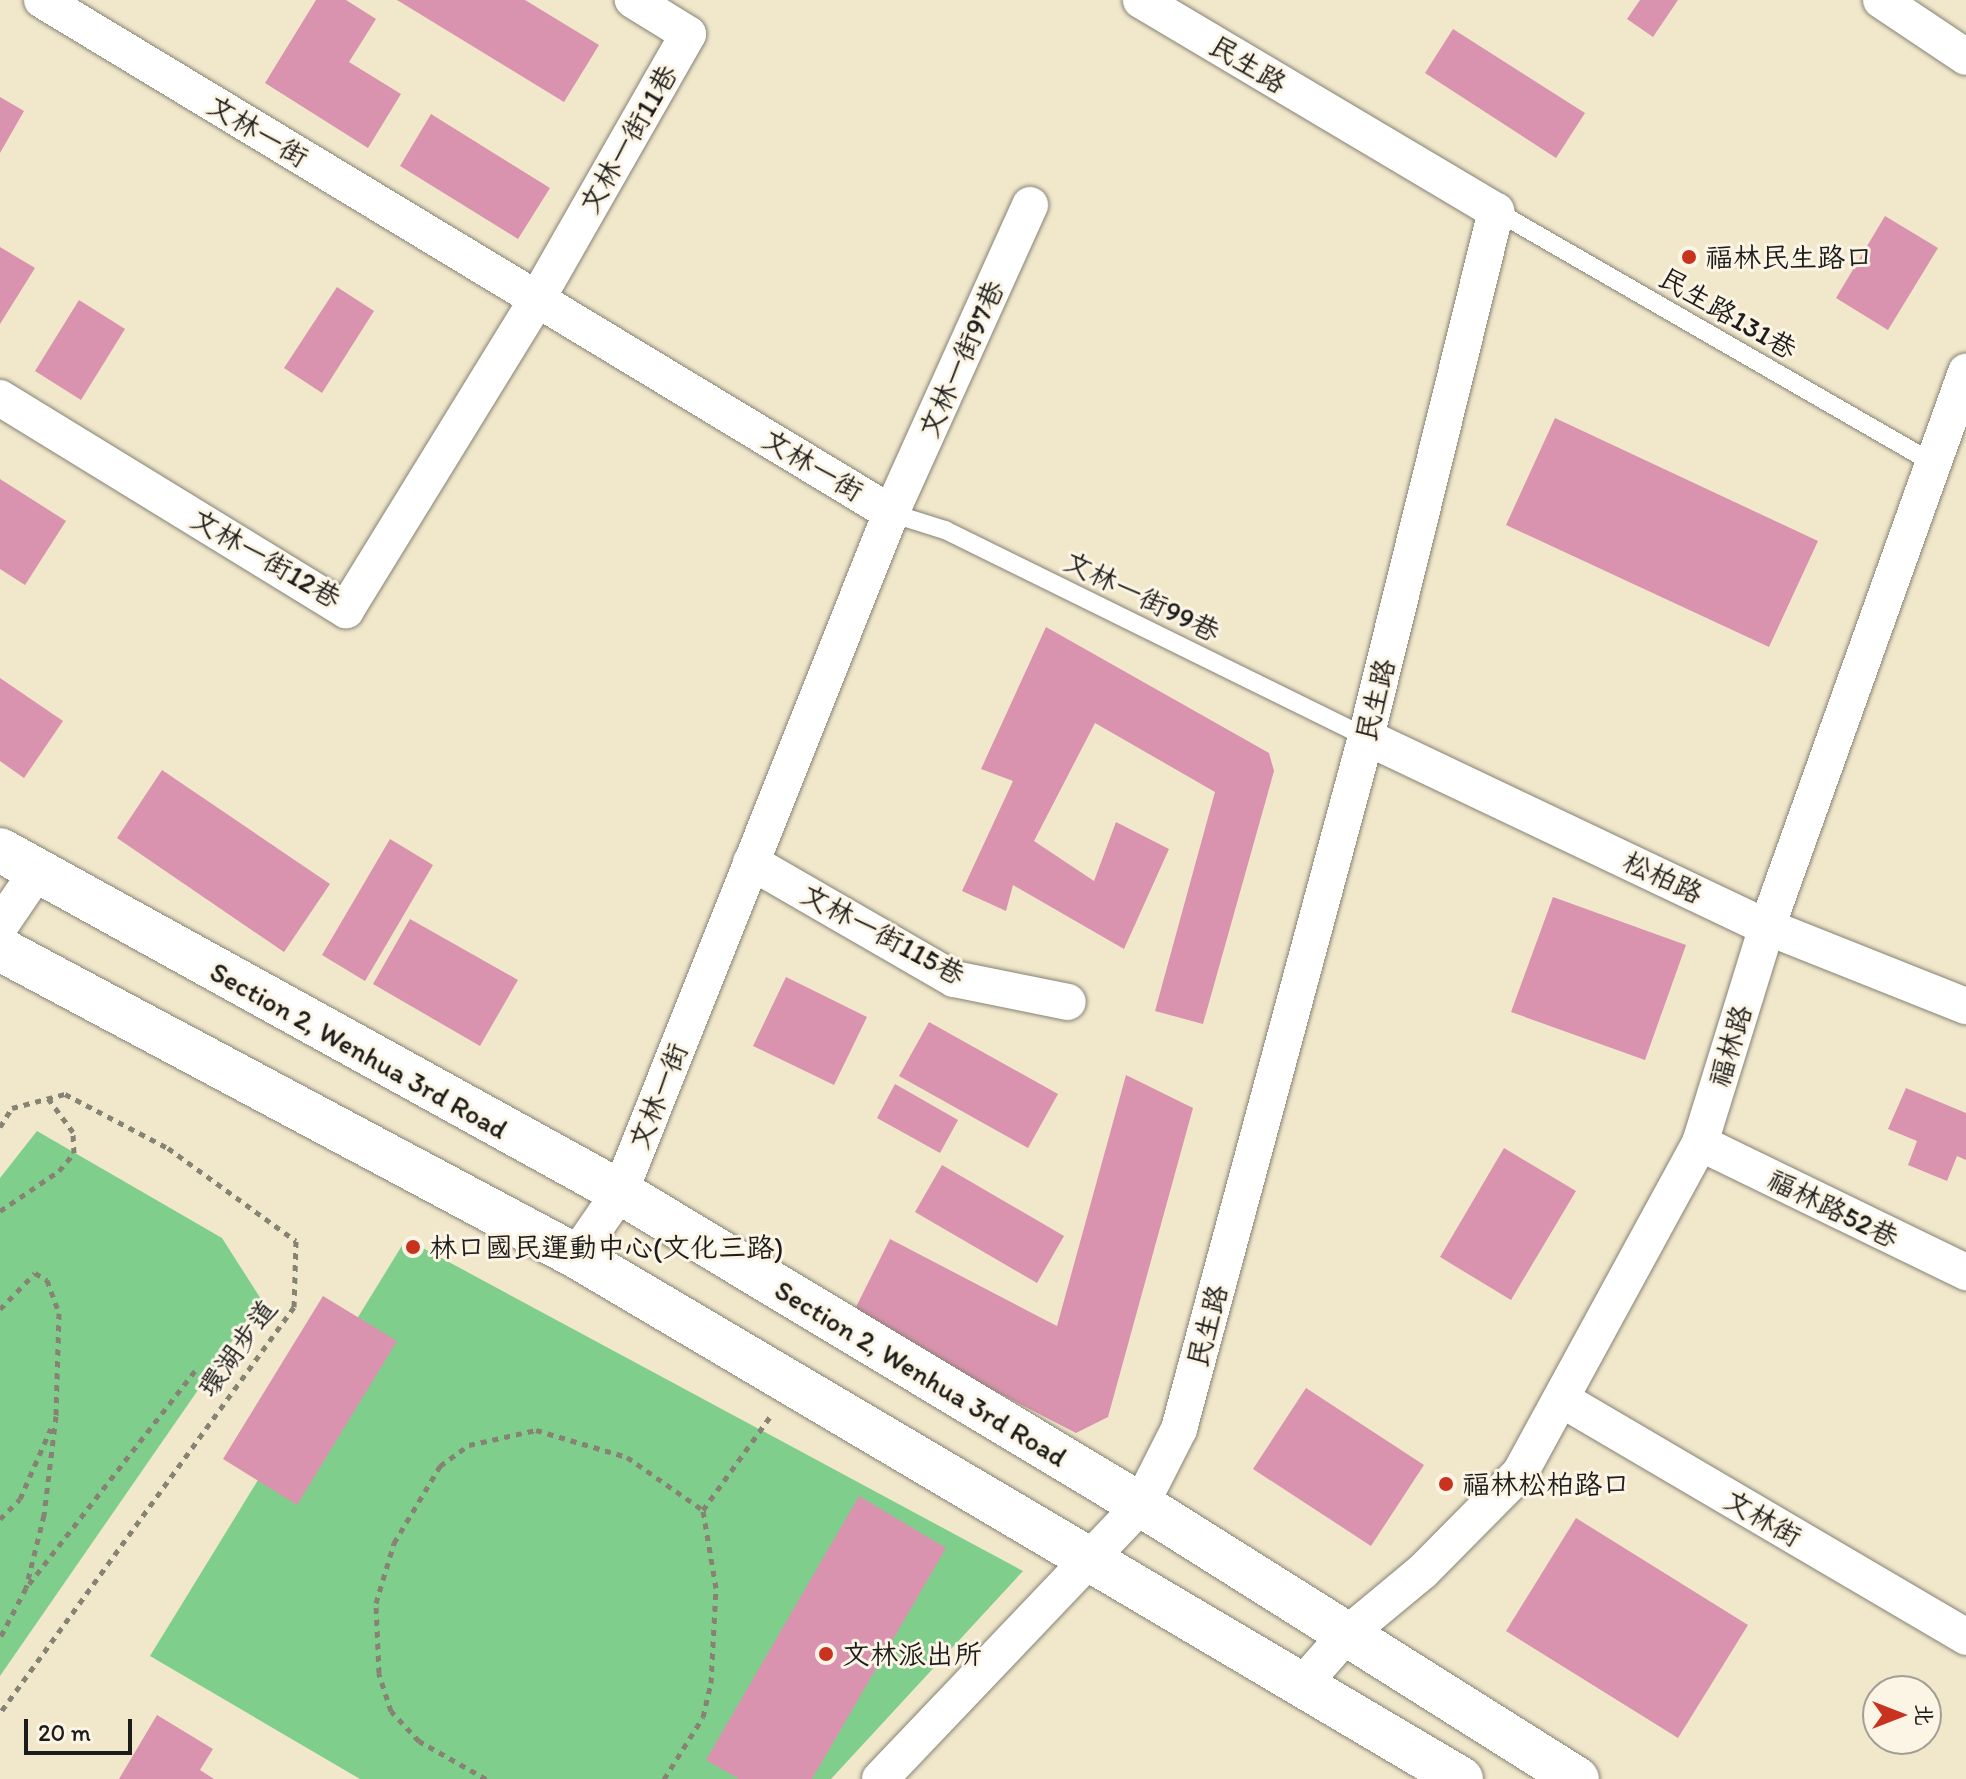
<!DOCTYPE html>
<html>
<head>
<meta charset="utf-8">
<style>
	body { margin:0 }
	#map { position:relative; width:1966px; height:1779px; overflow:hidden; background:#f1e8cc; font-family:Itim,"LXGW WenKai TC",sans-serif }
	div>[style] { position:absolute }
	.green>* { inset:0; background:#80ce8c }
	.building>* { inset:0; background:#d993ae }
	.path>* { height:5px; margin-top:-2.5px; transform-origin:0; background:repeating-linear-gradient(90deg,#868274 0 6px,transparent 0 12px) }
	.roads { filter:drop-shadow(0 0 2px #868274) drop-shadow(0 0 2px #868274) }
	.service>* { height:18px; margin:-9px; padding:0 9px; transform-origin:9px; border-radius:9px; background:#fff }
	.minor>* { height:36px; margin:-18px; padding:0 18px; transform-origin:18px; border-radius:18px; background:#fff }
	.tertiary>* { height:44px; margin:-22px; padding:0 22px; transform-origin:22px; border-radius:22px; background:#fff }
	.dots>* { width:22px; height:22px; translate:-50% -50%; box-sizing:border-box; border:4px solid #fcf5e5; border-radius:50% }
	span { translate:-50% -50%; white-space:nowrap; text-align:center; line-height:1.15; -webkit-text-stroke:6px #fcf5e5; paint-order:stroke }
	.street-label { font-size:28px; color:#1c1c1c }
	.poi-label { font-size:28px; color:#1c1c1c }
	.left { translate:0 -50%; text-align:left }
	.north { position:absolute; left:1862px; top:1675px; width:80px; height:80px; box-sizing:border-box; background:#fcf5e5; border:2px solid #a29e95; border-radius:50%; rotate:90deg; font-size:22px; font-weight:700; line-height:32px; text-align:center; color:#1c1c1c }
	.north::after { content:''; display:block; margin:auto; width:28px; height:36px; background:#c8321e; clip-path:polygon(50% 0,100% 100%,50% 72%,0 100%) }
	.scale { position:absolute; left:24px; top:1719px; width:108px; height:36px; box-sizing:border-box; border:4px solid #1c1c1c; border-top:0; padding-left:10px; font-size:24px; line-height:28px; white-space:nowrap; color:#1c1c1c; -webkit-text-stroke:6px #fcf5e5; paint-order:stroke }
</style>
</head>
<body>
<div id="map">
	<div class="green">
		<div style="clip-path:polygon(37px 1131px,222px 1238px,261px 1299px,0 1676px,0 1178px)"></div>
		<div style="clip-path:polygon(406px 1239px,1023px 1571px,831px 1779px,360px 1779px,150px 1656px)"></div>
	</div>
	<div class="building">
		<div style="clip-path:polygon(316px 0,346px 0,376px 19px,349px 62px,401px 94px,368px 148px,265px 83px)"></div>
		<div style="clip-path:polygon(397px 0,525px 0,599px 45px,564px 102px)"></div>
		<div style="clip-path:polygon(1640px 0,1678px 0,1653px 37px,1627px 19px)"></div>
		<div style="clip-path:polygon(1453px 29px,1585px 113px,1556px 158px,1425px 73px)"></div>
		<div style="clip-path:polygon(0 97px,24px 111px,0 153px)"></div>
		<div style="clip-path:polygon(431px 114px,550px 188px,518px 239px,400px 166px)"></div>
		<div style="clip-path:polygon(1885px 216px,1938px 248px,1888px 330px,1836px 298px)"></div>
		<div style="clip-path:polygon(0 247px,35px 268px,0 324px)"></div>
		<div style="clip-path:polygon(337px 287px,374px 311px,322px 393px,284px 368px)"></div>
		<div style="clip-path:polygon(79px 300px,125px 329px,81px 400px,35px 371px)"></div>
		<div style="clip-path:polygon(1555px 418px,1818px 541px,1769px 647px,1506px 525px)"></div>
		<div style="clip-path:polygon(0 479px,66px 521px,25px 585px,0 569px)"></div>
		<div style="clip-path:polygon(1046px 627px,1269px 753px,1274px 771px,1203px 1024px,1155px 1011px,1215px 792px,1095px 723px,1034px 841px,1094px 881px,1116px 822px,1169px 849px,1124px 949px,1013px 885px,1006px 911px,962px 891px,1013px 781px,981px 769px)"></div>
		<div style="clip-path:polygon(0 678px,63px 721px,24px 778px,0 761px)"></div>
		<div style="clip-path:polygon(162px 770px,330px 884px,284px 952px,117px 838px)"></div>
		<div style="clip-path:polygon(390px 839px,433px 865px,365px 981px,322px 955px)"></div>
		<div style="clip-path:polygon(1553px 897px,1686px 945px,1645px 1060px,1511px 1012px)"></div>
		<div style="clip-path:polygon(410px 919px,518px 980px,480px 1046px,373px 984px)"></div>
		<div style="clip-path:polygon(786px 977px,867px 1017px,834px 1085px,753px 1046px)"></div>
		<div style="clip-path:polygon(929px 1022px,1058px 1094px,1028px 1148px,899px 1076px)"></div>
		<div style="clip-path:polygon(1126px 1075px,1193px 1108px,1108px 1417px,1076px 1433px,851px 1317px,890px 1239px,1057px 1326px)"></div>
		<div style="clip-path:polygon(895px 1084px,958px 1120px,940px 1153px,877px 1118px)"></div>
		<div style="clip-path:polygon(1906px 1088px,1966px 1113px,1966px 1160px,1957px 1156px,1947px 1181px,1908px 1165px,1917px 1141px,1888px 1129px)"></div>
		<div style="clip-path:polygon(1504px 1148px,1576px 1191px,1511px 1300px,1440px 1257px)"></div>
		<div style="clip-path:polygon(942px 1165px,1064px 1236px,1037px 1283px,915px 1212px)"></div>
		<div style="clip-path:polygon(323px 1296px,397px 1341px,297px 1505px,223px 1459px)"></div>
		<div style="clip-path:polygon(1306px 1388px,1424px 1465px,1371px 1546px,1253px 1469px)"></div>
		<div style="clip-path:polygon(859px 1496px,946px 1548px,812px 1779px,739px 1779px,706px 1760px)"></div>
		<div style="clip-path:polygon(1576px 1518px,1748px 1625px,1678px 1738px,1506px 1631px)"></div>
		<div style="clip-path:polygon(157px 1715px,213px 1749px,200px 1770px,214px 1779px,119px 1779px)"></div>
	</div>
	<div class="path">
		<div style="left:0;top:1127px;width:22px;rotate:-58deg"></div>
		<div style="left:12px;top:1108px;width:55px;rotate:-14.8deg"></div>
		<div style="left:65px;top:1094px;width:116px;rotate:27.7deg"></div>
		<div style="left:168px;top:1148px;width:158px;rotate:36deg"></div>
		<div style="left:296px;top:1241px;width:66px;rotate:91.7deg"></div>
		<div style="left:294px;top:1307px;width:501px;rotate:125.91deg"></div>
		<div style="left:0;top:1211px;width:71px;rotate:-34.1deg"></div>
		<div style="left:59px;top:1171px;width:23px;rotate:-50deg"></div>
		<div style="left:74px;top:1153px;width:21px;rotate:-93deg"></div>
		<div style="left:73px;top:1132px;width:42px;rotate:-126.3deg"></div>
		<div style="left:0;top:1309px;width:50px;rotate:-45.8deg"></div>
		<div style="left:35px;top:1273px;width:14px;rotate:30deg"></div>
		<div style="left:47px;top:1280px;width:35px;rotate:70deg"></div>
		<div style="left:59px;top:1313px;width:103px;rotate:91.7deg"></div>
		<div style="left:56px;top:1416px;width:100px;rotate:96.9deg"></div>
		<div style="left:44px;top:1515px;width:75px;rotate:103.9deg"></div>
		<div style="left:26px;top:1588px;width:56px;rotate:117.5deg"></div>
		<div style="left:0;top:1519px;width:28px;rotate:-45deg"></div>
		<div style="left:20px;top:1499px;width:77px;rotate:-66.4deg"></div>
		<div style="left:29px;top:1584px;width:276px;rotate:-52.1deg"></div>
		<div style="left:486px;top:1779px;width:77px;rotate:-150.4deg"></div>
		<div style="left:419px;top:1741px;width:41px;rotate:-133deg"></div>
		<div style="left:391px;top:1711px;width:40px;rotate:-108deg"></div>
		<div style="left:379px;top:1673px;width:70px;rotate:-92.5deg"></div>
		<div style="left:376px;top:1603px;width:63px;rotate:-73.3deg"></div>
		<div style="left:394px;top:1543px;width:90px;rotate:-59.1deg"></div>
		<div style="left:440px;top:1466px;width:36px;rotate:-36deg"></div>
		<div style="left:469px;top:1445px;width:69px;rotate:-12.6deg"></div>
		<div style="left:536px;top:1430px;width:95px;rotate:16.5deg"></div>
		<div style="left:627px;top:1457px;width:93px;rotate:34.9deg"></div>
		<div style="left:664px;top:1779px;width:73px;rotate:-57.8deg"></div>
		<div style="left:703px;top:1717px;width:35px;rotate:-77deg"></div>
		<div style="left:711px;top:1683px;width:95px;rotate:-87deg"></div>
		<div style="left:716px;top:1588px;width:79px;rotate:-99.5deg"></div>
		<div style="left:703px;top:1510px;width:118px;rotate:-54.3deg"></div>
	</div>
	<div class="roads">
		<div class="service">
			<div style="left:1496px;top:211px;width:504px;rotate:29.97deg"></div>
			<div style="left:891px;top:513px;width:57px;rotate:17.5deg"></div>
			<div style="left:945px;top:530px;width:469px;rotate:26.2deg"></div>
		</div>
		<div class="minor">
			<div style="left:42px;top:0;width:992px;rotate:31.14deg"></div>
			<div style="left:1881px;top:0;width:102px;rotate:33.8deg"></div>
			<div style="left:0;top:398px;width:406px;rotate:31.5deg"></div>
			<div style="left:346px;top:610px;width:365px;rotate:-58.4deg"></div>
			<div style="left:537px;top:299px;width:305px;rotate:-60.3deg"></div>
			<div style="left:688px;top:34px;width:65px;rotate:-148.3deg"></div>
			<div style="left:1366px;top:737px;width:444px;rotate:25.4deg"></div>
			<div style="left:1767px;top:927px;width:214px;rotate:21.7deg"></div>
			<div style="left:751px;top:862px;width:234px;rotate:30deg"></div>
			<div style="left:954px;top:979px;width:116px;rotate:11.4deg"></div>
			<div style="left:0;top:926px;width:64px;rotate:-55.8deg"></div>
			<div style="left:1700px;top:1143px;width:296px;rotate:25.9deg"></div>
			<div style="left:576px;top:1256px;width:78px;rotate:-55.5deg"></div>
			<div style="left:620px;top:1192px;width:731px;rotate:-68.24deg"></div>
			<div style="left:891px;top:513px;width:338px;rotate:-65.7deg"></div>
			<div style="left:1561px;top:1399px;width:470px;rotate:30.4deg"></div>
			<div style="left:1302px;top:1685px;width:67px;rotate:-48.7deg"></div>
			<div style="left:1346px;top:1635px;width:100px;rotate:-39.7deg"></div>
			<div style="left:1423px;top:1571px;width:138px;rotate:-45.3deg"></div>
			<div style="left:1520px;top:1473px;width:376px;rotate:-61.4deg"></div>
			<div style="left:1700px;top:1143px;width:226px;rotate:-72.8deg"></div>
			<div style="left:1767px;top:927px;width:590px;rotate:-70.27deg"></div>
			<div style="left:880px;top:1779px;width:377px;rotate:-46.4deg"></div>
			<div style="left:1140px;top:1506px;width:86px;rotate:-63.1deg"></div>
			<div style="left:1179px;top:1429px;width:717px;rotate:-74.88deg"></div>
			<div style="left:1366px;top:737px;width:542px;rotate:-76.12deg"></div>
			<div style="left:1496px;top:211px;width:413px;rotate:-149.3deg"></div>
		</div>
		<div class="tertiary">
			<div style="left:0;top:850px;width:708px;rotate:28.88deg"></div>
			<div style="left:620px;top:1192px;width:635px;rotate:31.01deg"></div>
			<div style="left:1164px;top:1519px;width:488px;rotate:32.2deg"></div>
			<div style="left:0;top:949px;width:653px;rotate:28.06deg"></div>
			<div style="left:576px;top:1256px;width:1028px;rotate:30.58deg"></div>
		</div>
	</div>
	<div class="dots">
		<div style="left:1689px;top:257px;background:#c8321e"></div>
		<div style="left:413px;top:1247px;background:#c8321e"></div>
		<div style="left:1446px;top:1484px;background:#c8321e"></div>
		<div style="left:826px;top:1654px;background:#c8321e"></div>
	</div>
	<div class="street-label">
		<span style="left:1248px;top:64px;rotate:31deg">民生路</span>
		<span style="left:258px;top:131px;rotate:31deg">文林一街</span>
		<span style="left:628px;top:139px;rotate:-60deg">文林一街11巷</span>
		<span style="left:1728px;top:313px;rotate:30deg">民生路131巷</span>
		<span style="left:961px;top:359px;rotate:-66deg">文林一街97巷</span>
		<span style="left:813px;top:465px;rotate:31deg">文林一街</span>
		<span style="left:266px;top:558px;rotate:30deg">文林一街12巷</span>
		<span style="left:1142px;top:596px;rotate:26deg">文林一街99巷</span>
		<span style="left:1375px;top:700px;rotate:-76deg">民生路</span>
		<span style="left:1663px;top:877px;rotate:25deg">松柏路</span>
		<span style="left:883px;top:934px;rotate:28deg">文林一街115巷</span>
		<span style="left:1730px;top:1046px;rotate:-73deg">福林路</span>
		<span style="left:359px;top:1050px;rotate:29deg">Section 2, Wenhua 3rd Road</span>
		<span style="left:658px;top:1096px;rotate:-68deg">文林一街</span>
		<span style="left:1833px;top:1208px;rotate:26deg">福林路52巷</span>
		<span style="left:1207px;top:1326px;rotate:-75deg">民生路</span>
		<span style="left:237px;top:1348px;rotate:-54deg">環湖步道</span>
		<span style="left:921px;top:1373px;rotate:31deg">Section 2, Wenhua 3rd Road</span>
		<span style="left:1763px;top:1518px;rotate:30deg">文林街</span>
	</div>
	<div class="poi-label">
		<span class="left" style="left:1705px;top:257px">福林民生路口</span>
		<span class="left" style="left:429px;top:1247px">林口國民運動中心(文化三路)</span>
		<span class="left" style="left:1462px;top:1484px">福林松柏路口</span>
		<span class="left" style="left:842px;top:1654px">文林派出所</span>
	</div>
	<div class="north">北</div>
	<div class="scale">20 m</div>
</div>
</body>
</html>
